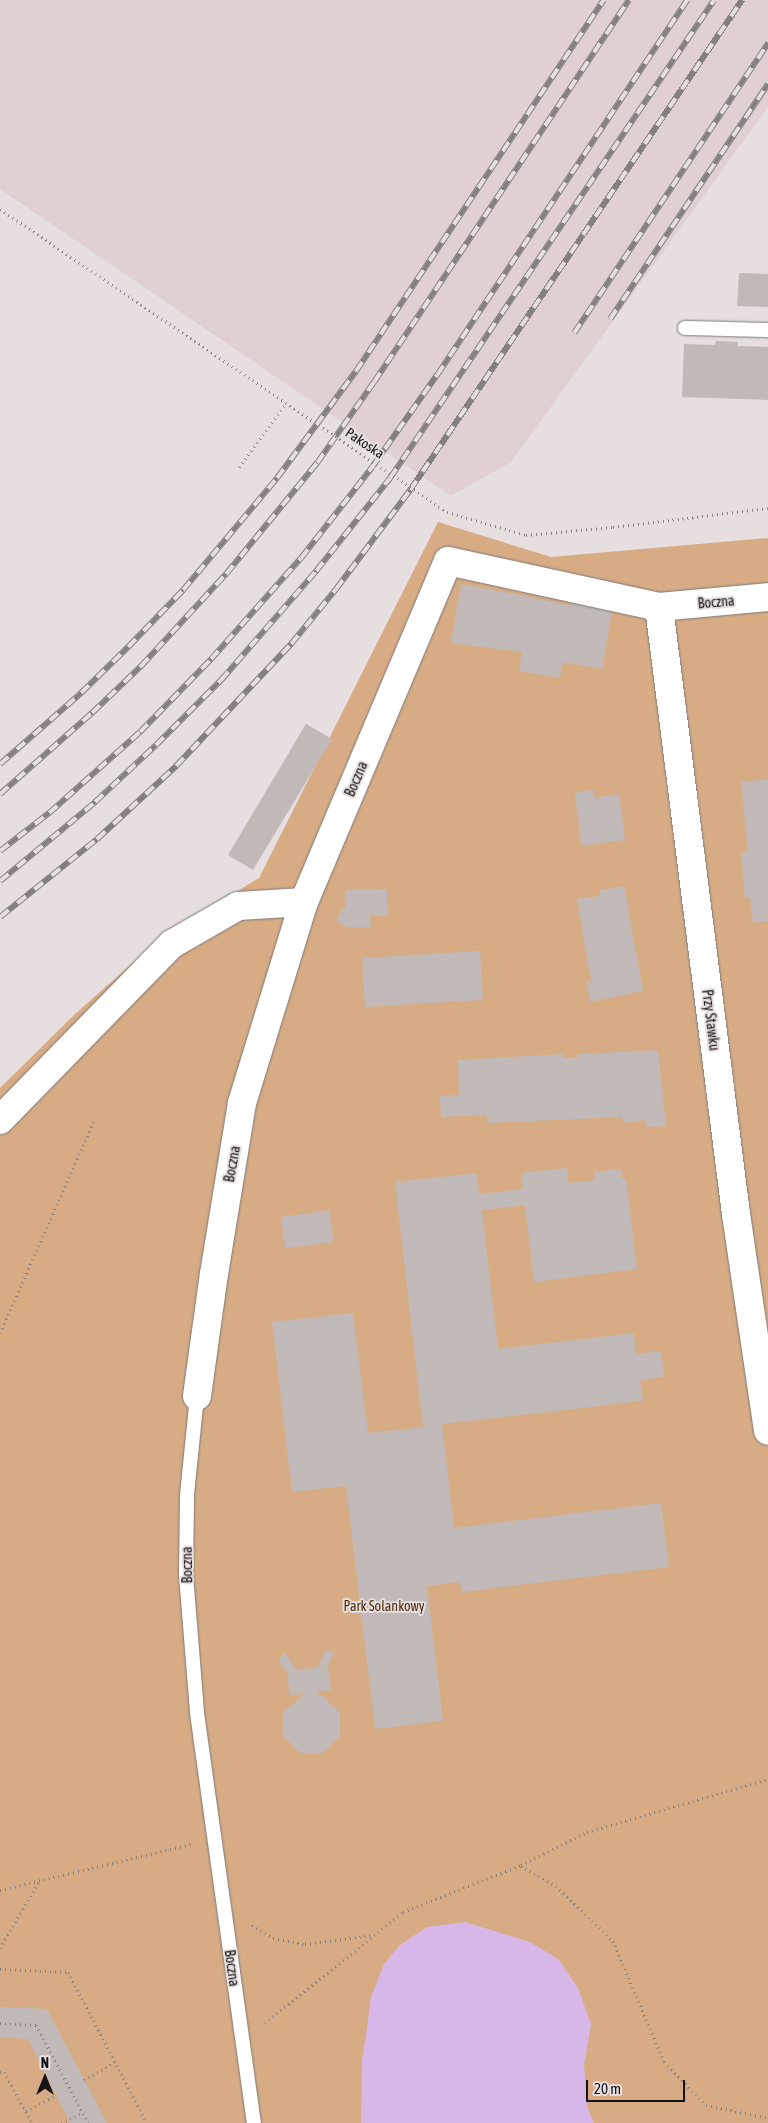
<!DOCTYPE html>
<html>
<head>
<meta charset="utf-8">
<style>
	body { margin:0 }
	#map { position:relative; width:768px; height:2123px; overflow:hidden; background:#e6dedf; font-family:"Asap Condensed",sans-serif }
	div>[style] { position:absolute }
	.built>* { inset:0; background:#e0d0d2 }
	.green>* { inset:0; background:#d7ac85 }
	.water>* { inset:0; background:#d7b7e8 }
	.building>* { inset:0; background:#c0b9b7 }
	.path>* { height:3px; margin-top:-1.5px; transform-origin:0; background:repeating-linear-gradient(90deg,#878182 0 1px,transparent 0 5px) }
	.roads { filter:drop-shadow(0 0 1px #807a7a) drop-shadow(0 0 1px #807a7a) }
	.service>* { height:14px; margin:-7px; padding:0 7px; transform-origin:7px; border-radius:7px; background:#fff }
	.minor>* { height:28px; margin:-14px; padding:0 14px; transform-origin:14px; border-radius:14px; background:#fff }
	.rail>* { height:5.5px; margin-top:-2.75px; transform-origin:0; background:repeating-linear-gradient(90deg,#e6dedf 0 11px,#858080 0 22px); box-sizing:border-box; border-block:1px solid #858080 }
	.path-bridge>* { height:3px; margin-top:-1.5px; transform-origin:0; background:repeating-linear-gradient(90deg,#878182 0 1px,transparent 0 5px) }
	span { translate:-50% -50%; white-space:nowrap; text-align:center; line-height:1.15; -webkit-text-stroke:4px #e6dedf; paint-order:stroke }
	.street-label { font-size:14px; color:#151313 }
	.park-label { font-size:14px; color:#4d2f0e }
	.north { position:absolute; left:20px; top:2053px; width:50px; height:50px; -webkit-text-stroke:4px #e6dedf; paint-order:stroke; rotate:0deg; font-size:14px; font-weight:700; line-height:20px; text-align:center; color:#151313 }
	.north::after { content:''; display:block; margin:auto; width:18px; height:22px; background:#151313; clip-path:polygon(50% 0,100% 100%,50% 72%,0 100%) }
	.scale { position:absolute; left:586px; top:2080px; width:99px; height:22px; box-sizing:border-box; border:2px solid #151313; border-top:0; padding-left:6px; font-size:15px; line-height:18px; white-space:nowrap; color:#151313; -webkit-text-stroke:4px #e6dedf; paint-order:stroke }
</style>
</head>
<body>
<div id="map">
	<div class="built">
		<div style="clip-path:polygon(0 0,768px 0,768px 107px,511px 462px,451px 496px,0 189px)"></div>
	</div>
	<div class="green">
		<div style="clip-path:polygon(438px 522px,551px 557px,768px 538px,768px 2123px,0 2123px,0 1088px,75px 1014px,161px 938px,259px 878px)"></div>
	</div>
	<div class="water">
		<div style="clip-path:polygon(465px 1922px,530px 1942px,558px 1959px,578px 1988px,591px 2024px,584px 2066px,588px 2109px,594px 2123px,361px 2123px,362px 2061px,367px 2028px,371px 1997px,384px 1964px,400px 1945px,427px 1927px)"></div>
	</div>
	<div class="building">
		<div style="clip-path:polygon(739px 273px,768px 274px,768px 307px,737px 306px)"></div>
		<div style="clip-path:polygon(716px 341px,738px 342px,738px 346px,768px 347px,768px 400px,682px 397px,684px 344px,715px 345px)"></div>
		<div style="clip-path:polygon(461px 584px,571px 605px,571px 602px,612px 610px,602px 669px,563px 662px,560px 678px,519px 671px,522px 652px,451px 643px)"></div>
		<div style="clip-path:polygon(306px 724px,332px 739px,253px 870px,228px 855px)"></div>
		<div style="clip-path:polygon(768px 779px,768px 921px,753px 923px,750px 898px,745px 898px,741px 853px,748px 852px,741px 782px)"></div>
		<div style="clip-path:polygon(593px 790px,594px 798px,619px 794px,625px 840px,581px 846px,575px 792px)"></div>
		<div style="clip-path:polygon(624px 886px,643px 991px,590px 1002px,587px 981px,591px 981px,577px 899px,600px 896px,599px 890px)"></div>
		<div style="clip-path:polygon(387px 889px,388px 916px,370px 916px,371px 927px,348px 927px,336px 921px,341px 909px,346px 909px,345px 890px)"></div>
		<div style="clip-path:polygon(480px 951px,483px 1000px,365px 1007px,362px 958px)"></div>
		<div style="clip-path:polygon(658px 1050px,666px 1126px,646px 1127px,645px 1120px,623px 1123px,622px 1117px,487px 1123px,487px 1115px,441px 1117px,440px 1096px,459px 1095px,458px 1060px,563px 1054px,563px 1058px,577px 1057px,577px 1054px)"></div>
		<div style="clip-path:polygon(567px 1168px,568px 1183px,595px 1180px,594px 1172px,621px 1169px,622px 1178px,626px 1178px,637px 1269px,534px 1282px,525px 1205px,482px 1210px,498px 1349px,634px 1333px,636px 1354px,661px 1351px,664px 1377px,640px 1380px,643px 1401px,442px 1424px,454px 1528px,661px 1503px,669px 1567px,461px 1592px,460px 1582px,427px 1586px,443px 1721px,375px 1729px,346px 1486px,292px 1492px,272px 1322px,353px 1313px,368px 1433px,423px 1427px,395px 1182px,477px 1173px,479px 1194px,523px 1189px,521px 1173px)"></div>
		<div style="clip-path:polygon(329px 1210px,334px 1242px,285px 1248px,281px 1217px)"></div>
		<div style="clip-path:polygon(326px 1649px,334px 1652px,328px 1667px,331px 1690px,318px 1692px,319px 1696px,323px 1696px,340px 1713px,340px 1736px,323px 1753px,300px 1753px,283px 1736px,283px 1713px,304px 1694px,290px 1695px,287px 1672px,278px 1660px,285px 1653px,297px 1670px,318px 1667px)"></div>
		<div style="clip-path:polygon(0 2007px,47px 2009px,107px 2123px,70px 2123px,28px 2039px,0 2037px)"></div>
	</div>
	<div class="path">
		<div style="left:239px;top:467px;width:79px;rotate:-53.7deg"></div>
		<div style="left:613px;top:527px;width:156px;rotate:-7deg"></div>
		<div style="left:0;top:1333px;width:234px;rotate:-66.1deg"></div>
		<div style="left:521px;top:1866px;width:40px;rotate:29.7deg"></div>
		<div style="left:556px;top:1886px;width:79px;rotate:44deg"></div>
		<div style="left:613px;top:1941px;width:131px;rotate:67.1deg"></div>
		<div style="left:664px;top:2062px;width:60px;rotate:45.7deg"></div>
		<div style="left:706px;top:2105px;width:63px;rotate:11.8deg"></div>
		<div style="left:0;top:1890px;width:196px;rotate:-13.5deg"></div>
		<div style="left:252px;top:1925px;width:25px;rotate:32deg"></div>
		<div style="left:273px;top:1938px;width:33px;rotate:11deg"></div>
		<div style="left:305px;top:1944px;width:69px;rotate:-7.5deg"></div>
		<div style="left:0;top:1948px;width:79px;rotate:-59.5deg"></div>
		<div style="left:0;top:1969px;width:68px;rotate:2.5deg"></div>
		<div style="left:68px;top:1972px;width:170px;rotate:62.4deg"></div>
		<div style="left:265px;top:2023px;width:177px;rotate:-38.8deg"></div>
		<div style="left:403px;top:1912px;width:127px;rotate:-21.7deg"></div>
		<div style="left:521px;top:1865px;width:74px;rotate:-26.6deg"></div>
		<div style="left:587px;top:1832px;width:189px;rotate:-16.3deg"></div>
		<div style="left:0;top:2072px;width:4px"></div>
		<div style="left:4px;top:2072px;width:58px;rotate:61.2deg"></div>
		<div style="left:84px;top:2080px;width:36px;rotate:-30deg"></div>
		<div style="left:26px;top:2111px;width:34px;rotate:-28deg"></div>
		<div style="left:61px;top:2123px;width:23px;rotate:-25deg"></div>
	</div>
	<div class="roads">
		<div class="service">
			<div style="left:685px;top:328px;width:83px;rotate:1.4deg"></div>
			<div style="left:197px;top:1396px;width:100px;rotate:95.8deg"></div>
			<div style="left:187px;top:1495px;width:80px;rotate:90.7deg"></div>
			<div style="left:186px;top:1575px;width:138px;rotate:85.4deg"></div>
			<div style="left:197px;top:1713px;width:414px;rotate:82.1deg"></div>
		</div>
		<div class="minor">
			<div style="left:659px;top:607px;width:612px;rotate:82.77deg"></div>
			<div style="left:736px;top:1214px;width:219px;rotate:81.6deg"></div>
			<div style="left:0;top:1120px;width:246px;rotate:-45.7deg"></div>
			<div style="left:172px;top:944px;width:76px;rotate:-29.9deg"></div>
			<div style="left:238px;top:906px;width:66px;rotate:-3.5deg"></div>
			<div style="left:197px;top:1396px;width:123px;rotate:-82.1deg"></div>
			<div style="left:214px;top:1274px;width:173px;rotate:-80.7deg"></div>
			<div style="left:242px;top:1103px;width:210px;rotate:-72.9deg"></div>
			<div style="left:304px;top:902px;width:370px;rotate:-67.1deg"></div>
			<div style="left:448px;top:561px;width:216px;rotate:12.3deg"></div>
			<div style="left:659px;top:607px;width:109px;rotate:-5.2deg"></div>
		</div>
	</div>
	<div class="rail">
		<div style="left:610px;top:319px;width:283px;rotate:-56.1deg"></div>
		<div style="left:574px;top:333px;width:349px;rotate:-56.2deg"></div>
		<div style="left:0;top:764px;width:108px;rotate:-41.2deg"></div>
		<div style="left:81px;top:693px;width:66px;rotate:-44.4deg"></div>
		<div style="left:128px;top:647px;width:79px;rotate:-46deg"></div>
		<div style="left:183px;top:590px;width:146px;rotate:-50deg"></div>
		<div style="left:277px;top:478px;width:133px;rotate:-53.6deg"></div>
		<div style="left:356px;top:371px;width:446px;rotate:-56.3deg"></div>
		<div style="left:0;top:794px;width:123px;rotate:-41.4deg"></div>
		<div style="left:92px;top:713px;width:68px;rotate:-43.8deg"></div>
		<div style="left:141px;top:666px;width:125px;rotate:-47.3deg"></div>
		<div style="left:226px;top:574px;width:144px;rotate:-50.7deg"></div>
		<div style="left:317px;top:463px;width:99px;rotate:-54.9deg"></div>
		<div style="left:374px;top:382px;width:459px;rotate:-56.3deg"></div>
		<div style="left:0;top:851px;width:62px;rotate:-37.8deg"></div>
		<div style="left:49px;top:813px;width:122px;rotate:-41.7deg"></div>
		<div style="left:140px;top:732px;width:102px;rotate:-45.8deg"></div>
		<div style="left:211px;top:659px;width:135px;rotate:-48.3deg"></div>
		<div style="left:301px;top:558px;width:115px;rotate:-52deg"></div>
		<div style="left:372px;top:467px;width:113px;rotate:-54.8deg"></div>
		<div style="left:437px;top:375px;width:451px;rotate:-56.3deg"></div>
		<div style="left:0;top:881px;width:124px;rotate:-39.7deg"></div>
		<div style="left:95px;top:802px;width:83px;rotate:-43.1deg"></div>
		<div style="left:156px;top:745px;width:92px;rotate:-45deg"></div>
		<div style="left:221px;top:680px;width:145px;rotate:-48.9deg"></div>
		<div style="left:316px;top:571px;width:119px;rotate:-51.5deg"></div>
		<div style="left:390px;top:478px;width:577px;rotate:-55.87deg"></div>
		<div style="left:0;top:917px;width:124px;rotate:-38.8deg"></div>
		<div style="left:97px;top:839px;width:108px;rotate:-42.7deg"></div>
		<div style="left:176px;top:766px;width:168px;rotate:-46.7deg"></div>
		<div style="left:291px;top:644px;width:71px;rotate:-50.7deg"></div>
		<div style="left:336px;top:589px;width:124px;rotate:-53.2deg"></div>
		<div style="left:410px;top:490px;width:592px;rotate:-55.88deg"></div>
	</div>
	<div class="path-bridge">
		<div style="left:0;top:209px;width:540px;rotate:34.13deg"></div>
		<div style="left:447px;top:512px;width:82px;rotate:16.2deg"></div>
		<div style="left:526px;top:535px;width:87px;rotate:-5.3deg"></div>
		<div style="left:0;top:2023px;width:36px;rotate:3deg"></div>
		<div style="left:36px;top:2025px;width:111px;rotate:62deg"></div>
	</div>
	<div class="street-label">
		<span style="left:365px;top:443px;rotate:34deg">Pakoska</span>
		<span style="left:716px;top:602px;rotate:-5deg">Boczna</span>
		<span style="left:356px;top:779px;rotate:-67deg">Boczna</span>
		<span style="left:711px;top:1020px;rotate:83deg">Przy Stawku</span>
		<span style="left:232px;top:1164px;rotate:-80deg">Boczna</span>
		<span style="left:187px;top:1565px;rotate:-91deg">Boczna</span>
		<span style="left:232px;top:1968px;rotate:82deg">Boczna</span>
	</div>
	<div class="park-label">
		<span style="left:384px;top:1606px">Park Solankowy</span>
	</div>
	<div class="north">N</div>
	<div class="scale">20 m</div>
</div>
</body>
</html>
